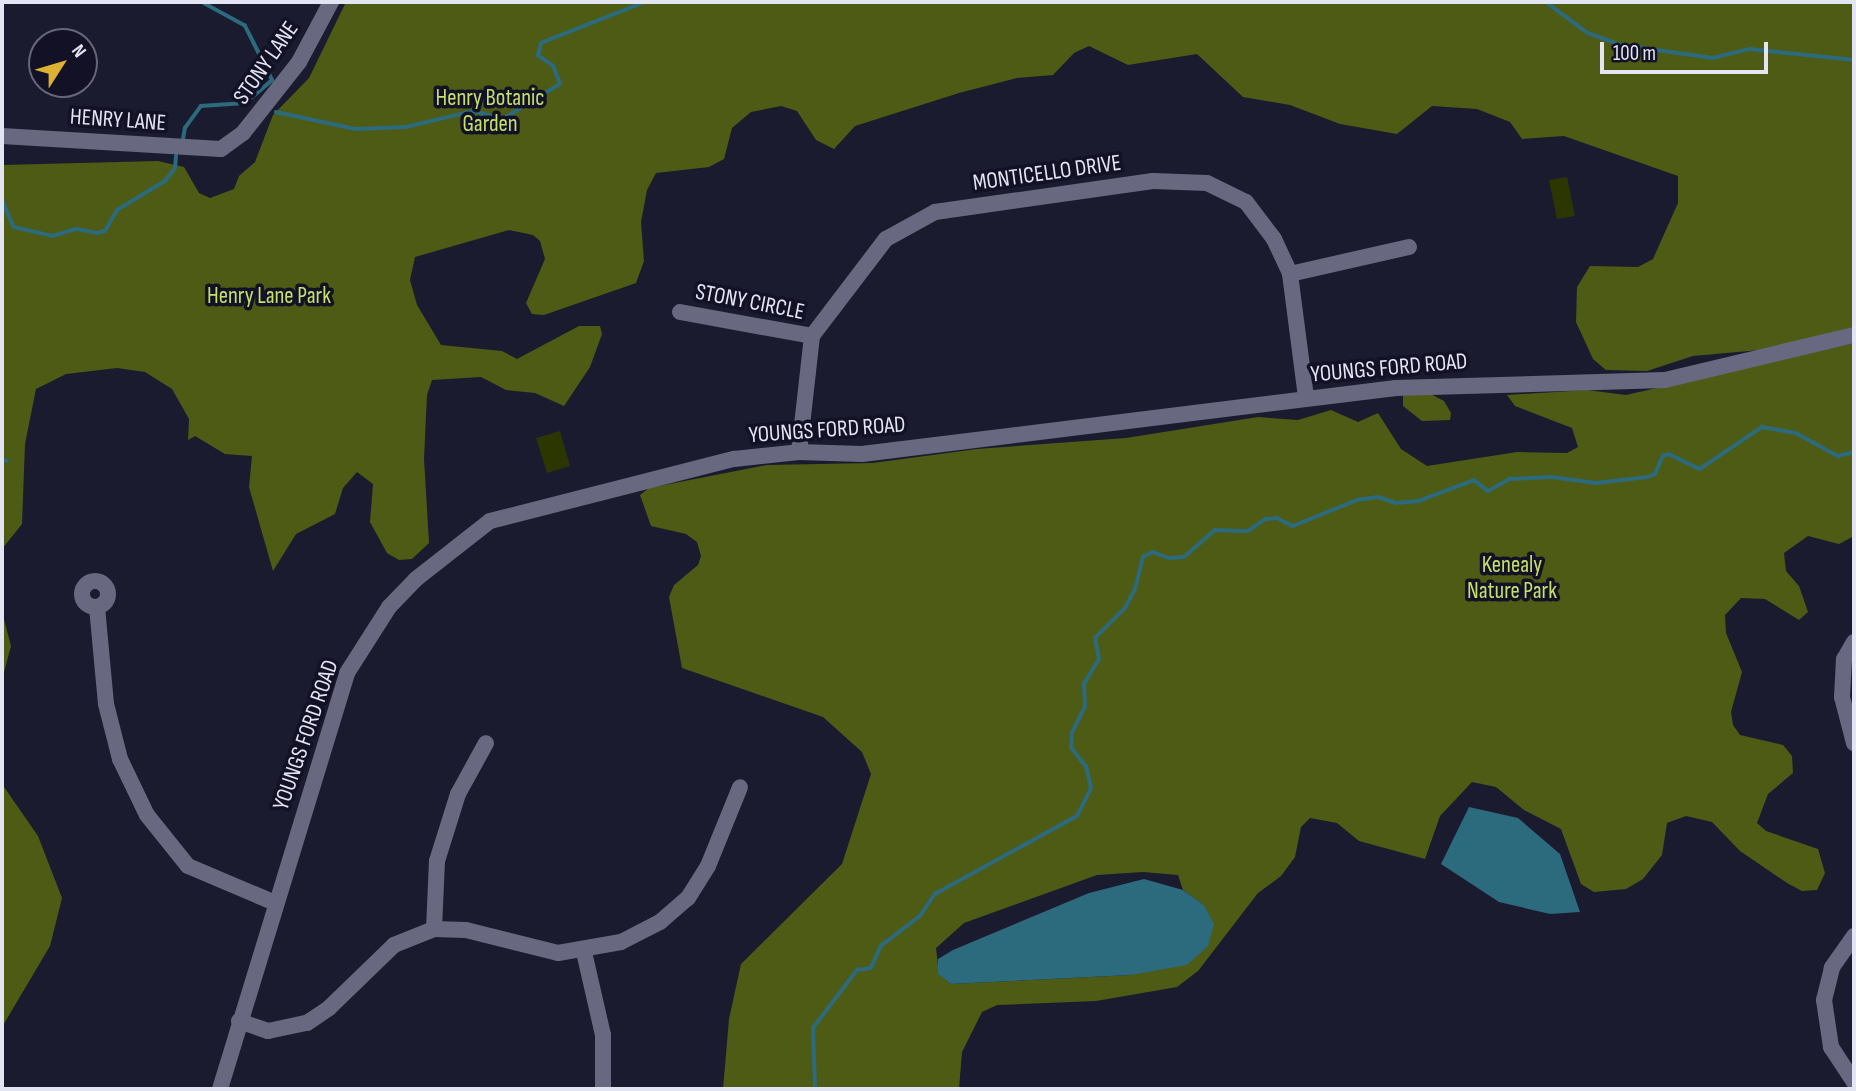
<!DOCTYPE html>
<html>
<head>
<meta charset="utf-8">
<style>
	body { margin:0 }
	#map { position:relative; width:1856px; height:1091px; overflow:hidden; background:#1b1b2f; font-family:"Sofia Sans Condensed",sans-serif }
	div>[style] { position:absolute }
	.green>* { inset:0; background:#2c3600 }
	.forest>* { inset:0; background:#4d5b14 }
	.water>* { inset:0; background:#2c6a7e }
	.stream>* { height:3.5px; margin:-1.75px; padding:0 1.75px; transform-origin:1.75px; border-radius:1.75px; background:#2c6a7e }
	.minor>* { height:16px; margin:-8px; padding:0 8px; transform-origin:8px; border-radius:8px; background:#686981 }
	.minor>.ring { margin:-8px; padding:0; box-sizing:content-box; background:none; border:16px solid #686981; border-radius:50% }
	span { translate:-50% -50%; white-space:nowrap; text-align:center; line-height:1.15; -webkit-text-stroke:7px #121125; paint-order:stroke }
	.street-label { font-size:23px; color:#e4e5f3 }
	.park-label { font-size:23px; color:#c6e06a }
	.frame { position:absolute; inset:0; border:4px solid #e4e5f3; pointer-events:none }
	.north { position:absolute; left:28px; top:28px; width:70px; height:70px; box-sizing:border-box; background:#121125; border:2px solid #667; border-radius:50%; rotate:53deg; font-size:19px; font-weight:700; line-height:28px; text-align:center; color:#e4e5f3 }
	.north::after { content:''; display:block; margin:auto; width:24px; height:32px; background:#deb133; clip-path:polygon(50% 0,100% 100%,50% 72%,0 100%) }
	.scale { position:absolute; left:1600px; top:42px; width:168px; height:32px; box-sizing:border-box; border:4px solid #e4e5f3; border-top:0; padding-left:9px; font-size:21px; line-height:24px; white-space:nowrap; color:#e4e5f3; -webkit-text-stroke:5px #121125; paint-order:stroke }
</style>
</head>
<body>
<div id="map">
	<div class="green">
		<div style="clip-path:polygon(1567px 177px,1575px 216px,1557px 219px,1549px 180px)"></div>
		<div style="clip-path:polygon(560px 431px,570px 466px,547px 473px,536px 438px)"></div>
	</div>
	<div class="forest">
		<div style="clip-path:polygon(346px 2px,1854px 2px,1854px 327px,1760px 350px,1693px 356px,1647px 371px,1606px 370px,1593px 359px,1576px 322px,1577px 287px,1590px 266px,1638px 267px,1653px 259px,1678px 203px,1678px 176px,1564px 136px,1522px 139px,1510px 122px,1477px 109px,1432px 106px,1397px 134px,1340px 124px,1290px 105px,1243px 97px,1197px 54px,1128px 65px,1089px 46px,1074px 53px,1053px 75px,1017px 78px,959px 93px,855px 126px,834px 149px,816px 140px,797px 111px,781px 106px,751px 112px,732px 128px,724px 159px,709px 167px,656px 173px,647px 190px,641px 222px,644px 261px,636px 283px,544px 315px,532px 314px,526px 303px,545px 259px,540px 241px,533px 235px,509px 230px,415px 257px,410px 280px,417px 305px,441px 345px,502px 351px,517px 359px,579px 326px,600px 326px,602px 334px,590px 367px,564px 406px,535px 393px,506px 390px,481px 377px,432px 380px,427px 395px,424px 459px,429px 543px,412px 559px,399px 560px,387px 553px,370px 522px,373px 484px,357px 472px,343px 488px,335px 514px,296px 534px,273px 571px,249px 487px,252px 456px,225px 454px,195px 436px,188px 440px,189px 419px,172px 389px,145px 372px,117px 368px,66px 374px,36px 389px,25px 444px,22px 524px,2px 549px,2px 165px,158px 161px,184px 167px,199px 193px,210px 198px,234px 189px,239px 176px,255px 162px,273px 115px,309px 78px)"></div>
		<div style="clip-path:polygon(evenodd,1854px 343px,1854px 536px,1839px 544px,1808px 536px,1784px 553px,1786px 571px,1799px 586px,1808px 612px,1799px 620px,1765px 599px,1741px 598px,1725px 615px,1726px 633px,1742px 672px,1731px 712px,1733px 725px,1740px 735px,1783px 745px,1792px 756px,1793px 773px,1768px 794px,1757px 823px,1766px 831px,1818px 849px,1825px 873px,1817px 890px,1802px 891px,1787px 883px,1740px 851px,1712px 822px,1686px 816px,1667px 823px,1662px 855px,1643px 879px,1626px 889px,1594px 892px,1581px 884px,1561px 829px,1524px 810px,1496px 787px,1472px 782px,1440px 816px,1425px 859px,1359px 841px,1337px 823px,1310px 818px,1301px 827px,1295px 857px,1281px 876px,1258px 893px,1198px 971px,1177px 987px,1096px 1001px,997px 1005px,982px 1012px,962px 1052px,959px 1089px,723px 1089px,729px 1019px,741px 964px,842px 864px,871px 774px,862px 752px,823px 717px,682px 668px,669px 597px,674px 585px,698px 565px,701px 556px,697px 542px,686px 534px,651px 526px,640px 495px,649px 488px,767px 465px,873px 463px,977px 449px,1126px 438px,1258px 417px,1298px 420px,1331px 410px,1358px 422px,1378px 413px,1401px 449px,1427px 466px,1517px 452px,1567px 453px,1578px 447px,1572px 428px,1515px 406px,1507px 395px,1587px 390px,1626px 395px,1854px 343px,1143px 872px,1178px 875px,1183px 890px,1204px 905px,1131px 975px,951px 984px,939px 974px,936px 948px,964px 923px,1097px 875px,1143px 872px)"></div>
		<div style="clip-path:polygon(1425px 391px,1444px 401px,1451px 413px,1450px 420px,1422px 421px,1403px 406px,1403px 396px)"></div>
		<div style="clip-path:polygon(2px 612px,11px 646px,2px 680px)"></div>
		<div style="clip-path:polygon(2px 784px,38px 836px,62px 898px,50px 946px,2px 1027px)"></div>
	</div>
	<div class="water">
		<div style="clip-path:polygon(1469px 807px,1518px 818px,1560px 854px,1580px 912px,1550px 914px,1499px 902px,1441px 864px)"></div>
		<div style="clip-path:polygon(1144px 879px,1183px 890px,1204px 905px,1214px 924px,1208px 946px,1187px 965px,1131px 975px,951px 984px,938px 974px,938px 959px,953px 950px,1089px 893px)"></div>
	</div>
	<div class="stream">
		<div style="left:894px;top:2px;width:14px"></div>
		<div style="left:1546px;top:2px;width:52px;rotate:36.4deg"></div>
		<div style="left:1588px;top:33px;width:35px;rotate:20deg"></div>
		<div style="left:1621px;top:45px;width:93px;rotate:8deg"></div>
		<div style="left:1713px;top:58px;width:38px;rotate:-14deg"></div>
		<div style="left:1750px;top:49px;width:105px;rotate:6deg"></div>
		<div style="left:276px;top:112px;width:81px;rotate:12.1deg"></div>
		<div style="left:355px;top:129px;width:51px;rotate:-2.2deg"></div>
		<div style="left:406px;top:127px;width:69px;rotate:-13.4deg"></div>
		<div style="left:473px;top:111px;width:31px;rotate:15deg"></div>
		<div style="left:503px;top:119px;width:67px;rotate:-31.6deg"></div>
		<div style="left:560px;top:84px;width:19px;rotate:-111deg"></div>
		<div style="left:553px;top:66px;width:18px;rotate:-146deg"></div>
		<div style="left:538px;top:56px;width:13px;rotate:-77deg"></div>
		<div style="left:541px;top:43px;width:112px;rotate:-21.5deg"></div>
		<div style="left:183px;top:139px;width:11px;rotate:-80deg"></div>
		<div style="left:185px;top:128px;width:27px;rotate:-54deg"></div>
		<div style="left:201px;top:106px;width:44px;rotate:-3.9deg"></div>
		<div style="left:245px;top:103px;width:35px;rotate:-40deg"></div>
		<div style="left:272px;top:80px;width:60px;rotate:-116.6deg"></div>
		<div style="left:245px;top:26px;width:50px;rotate:-151.4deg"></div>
		<div style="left:2px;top:199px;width:30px;rotate:67deg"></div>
		<div style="left:14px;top:227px;width:39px;rotate:13deg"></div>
		<div style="left:52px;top:236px;width:26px;rotate:-16deg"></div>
		<div style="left:77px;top:229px;width:21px;rotate:11deg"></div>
		<div style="left:98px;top:233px;width:7px;rotate:-16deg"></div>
		<div style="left:105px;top:231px;width:24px;rotate:-60deg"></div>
		<div style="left:117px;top:210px;width:56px;rotate:-31.1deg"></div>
		<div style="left:165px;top:181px;width:16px;rotate:-52deg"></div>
		<div style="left:175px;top:168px;width:12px;rotate:-85deg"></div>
		<div style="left:2px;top:459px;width:5px;rotate:22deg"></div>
		<div style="left:815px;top:1089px;width:61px;rotate:-91.9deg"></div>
		<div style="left:813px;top:1028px;width:73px;rotate:-52.8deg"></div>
		<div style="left:857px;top:970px;width:14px;rotate:-8deg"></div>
		<div style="left:871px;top:968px;width:24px;rotate:-66deg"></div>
		<div style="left:881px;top:946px;width:49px;rotate:-37.6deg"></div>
		<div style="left:920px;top:916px;width:27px;rotate:-56deg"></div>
		<div style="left:935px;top:894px;width:162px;rotate:-28.8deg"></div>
		<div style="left:1077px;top:816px;width:31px;rotate:-63deg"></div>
		<div style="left:1091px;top:788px;width:22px;rotate:-103deg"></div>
		<div style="left:1086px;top:767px;width:24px;rotate:-128deg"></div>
		<div style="left:1071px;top:748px;width:15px;rotate:-86deg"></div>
		<div style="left:1072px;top:733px;width:30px;rotate:-64deg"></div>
		<div style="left:1085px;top:706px;width:22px;rotate:-93deg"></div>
		<div style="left:1084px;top:684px;width:29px;rotate:-59deg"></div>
		<div style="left:1099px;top:659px;width:21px;rotate:-101deg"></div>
		<div style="left:1095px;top:638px;width:42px;rotate:-45deg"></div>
		<div style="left:1125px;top:608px;width:21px;rotate:-62deg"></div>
		<div style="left:1135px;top:589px;width:33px;rotate:-76deg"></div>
		<div style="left:1143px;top:557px;width:11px;rotate:-27deg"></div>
		<div style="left:1153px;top:552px;width:17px;rotate:21deg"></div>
		<div style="left:1169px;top:558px;width:15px;rotate:-4deg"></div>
		<div style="left:1184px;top:557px;width:41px;rotate:-41.1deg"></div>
		<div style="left:1215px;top:530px;width:33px;rotate:2deg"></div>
		<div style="left:1248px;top:531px;width:22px;rotate:-34deg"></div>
		<div style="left:1266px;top:519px;width:11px;rotate:-5deg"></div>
		<div style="left:1277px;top:518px;width:18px;rotate:27deg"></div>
		<div style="left:1293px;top:526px;width:69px;rotate:-22.1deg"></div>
		<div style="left:1357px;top:500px;width:21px;rotate:-8deg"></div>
		<div style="left:1378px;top:497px;width:19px;rotate:18deg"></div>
		<div style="left:1396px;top:503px;width:23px;rotate:-5deg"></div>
		<div style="left:1419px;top:501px;width:59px;rotate:-20.9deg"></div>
		<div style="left:1474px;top:480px;width:18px;rotate:38deg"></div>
		<div style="left:1488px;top:491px;width:25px;rotate:-29deg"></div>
		<div style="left:1510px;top:479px;width:42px;rotate:-2.7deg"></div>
		<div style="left:1552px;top:477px;width:44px;rotate:7.8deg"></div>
		<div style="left:1596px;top:483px;width:52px;rotate:-6.6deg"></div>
		<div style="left:1648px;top:477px;width:8px;rotate:-23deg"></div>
		<div style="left:1655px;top:474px;width:20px;rotate:-66deg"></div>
		<div style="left:1663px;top:456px;width:6px;rotate:-18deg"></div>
		<div style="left:1669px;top:454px;width:34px;rotate:26deg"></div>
		<div style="left:1700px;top:469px;width:75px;rotate:-34.1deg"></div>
		<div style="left:1762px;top:427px;width:35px;rotate:10deg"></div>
		<div style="left:1796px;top:433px;width:48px;rotate:28.7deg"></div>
		<div style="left:1838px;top:456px;width:16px;rotate:-14deg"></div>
	</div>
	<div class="minor">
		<div style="left:2px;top:136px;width:219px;rotate:3.4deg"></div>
		<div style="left:221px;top:149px;width:27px;rotate:-36deg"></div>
		<div style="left:243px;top:133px;width:90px;rotate:-51.7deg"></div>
		<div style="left:299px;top:62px;width:68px;rotate:-61.9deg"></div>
		<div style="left:1290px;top:274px;width:122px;rotate:-12.8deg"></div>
		<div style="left:680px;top:312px;width:134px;rotate:10.3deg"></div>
		<div style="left:799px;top:452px;width:117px;rotate:-83.6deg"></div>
		<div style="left:812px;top:336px;width:122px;rotate:-52.7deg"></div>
		<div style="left:886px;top:239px;width:56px;rotate:-28.9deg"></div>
		<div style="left:935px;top:212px;width:220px;rotate:-8.1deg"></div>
		<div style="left:1153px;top:181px;width:54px;rotate:2.1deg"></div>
		<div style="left:1207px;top:183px;width:43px;rotate:26deg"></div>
		<div style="left:1246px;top:202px;width:46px;rotate:52.9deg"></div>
		<div style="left:1274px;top:239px;width:38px;rotate:65deg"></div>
		<div style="left:1290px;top:274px;width:125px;rotate:82.6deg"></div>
		<div class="ring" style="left:82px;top:581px;width:10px;height:10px"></div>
		<div style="left:97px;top:607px;width:97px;rotate:84.7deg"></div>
		<div style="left:106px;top:704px;width:57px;rotate:75.7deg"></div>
		<div style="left:120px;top:759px;width:62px;rotate:64.3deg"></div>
		<div style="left:147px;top:815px;width:65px;rotate:51.2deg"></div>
		<div style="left:188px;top:866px;width:95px;rotate:23deg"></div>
		<div style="left:1854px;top:642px;width:20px;rotate:120deg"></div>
		<div style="left:1844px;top:659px;width:38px;rotate:93deg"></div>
		<div style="left:1842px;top:697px;width:48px;rotate:75.4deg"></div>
		<div style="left:434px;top:929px;width:68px;rotate:-87.5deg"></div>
		<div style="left:437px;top:861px;width:70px;rotate:-72.6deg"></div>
		<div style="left:458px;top:794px;width:58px;rotate:-61.2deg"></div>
		<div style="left:1854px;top:936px;width:39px;rotate:125deg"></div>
		<div style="left:1832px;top:968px;width:33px;rotate:104deg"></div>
		<div style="left:1824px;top:1000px;width:48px;rotate:81.5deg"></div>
		<div style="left:1831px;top:1047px;width:42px;rotate:56.7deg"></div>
		<div style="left:584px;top:952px;width:85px;rotate:77.1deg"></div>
		<div style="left:603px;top:1035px;width:54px;rotate:90deg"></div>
		<div style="left:239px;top:1021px;width:31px;rotate:19deg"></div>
		<div style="left:268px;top:1031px;width:40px;rotate:-12deg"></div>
		<div style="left:307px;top:1023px;width:27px;rotate:-34deg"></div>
		<div style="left:329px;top:1008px;width:91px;rotate:-44.1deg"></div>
		<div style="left:394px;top:945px;width:43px;rotate:-21.8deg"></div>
		<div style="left:434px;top:929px;width:32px;rotate:2deg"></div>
		<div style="left:466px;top:930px;width:95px;rotate:14deg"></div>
		<div style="left:558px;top:953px;width:64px;rotate:-9.9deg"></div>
		<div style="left:621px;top:942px;width:44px;rotate:-27.1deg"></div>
		<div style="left:660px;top:922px;width:37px;rotate:-41deg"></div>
		<div style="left:688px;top:898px;width:38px;rotate:-58deg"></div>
		<div style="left:708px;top:866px;width:85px;rotate:-67.9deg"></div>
		<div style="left:220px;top:1089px;width:435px;rotate:-73deg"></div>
		<div style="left:347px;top:673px;width:78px;rotate:-57.5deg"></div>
		<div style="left:389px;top:607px;width:39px;rotate:-46deg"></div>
		<div style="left:416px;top:579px;width:94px;rotate:-38.1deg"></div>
		<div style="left:490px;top:521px;width:252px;rotate:-14.3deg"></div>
		<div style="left:734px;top:459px;width:65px;rotate:-6.1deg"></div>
		<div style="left:799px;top:452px;width:63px;rotate:1.8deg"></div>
		<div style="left:862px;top:454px;width:538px;rotate:-7.05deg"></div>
		<div style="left:1396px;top:388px;width:269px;rotate:-1.7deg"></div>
		<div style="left:1665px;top:380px;width:194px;rotate:-13.4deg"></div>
	</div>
	<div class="street-label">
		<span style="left:266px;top:63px;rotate:-55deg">STONY LANE</span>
		<span style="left:118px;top:120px;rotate:4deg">HENRY LANE</span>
		<span style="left:1047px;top:173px;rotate:-8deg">MONTICELLO DRIVE</span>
		<span style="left:750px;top:302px;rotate:11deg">STONY CIRCLE</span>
		<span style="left:1389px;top:368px;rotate:-5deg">YOUNGS FORD ROAD</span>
		<span style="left:827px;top:430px;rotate:-4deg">YOUNGS FORD ROAD</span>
		<span style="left:306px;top:735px;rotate:-71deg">YOUNGS FORD ROAD</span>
	</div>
	<div class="park-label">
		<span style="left:490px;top:111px">Henry Botanic<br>Garden</span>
		<span style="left:269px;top:296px">Henry Lane Park</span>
		<span style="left:1512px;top:578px">Kenealy<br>Nature Park</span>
	</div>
	<div class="frame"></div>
	<div class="north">N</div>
	<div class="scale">100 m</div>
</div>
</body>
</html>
